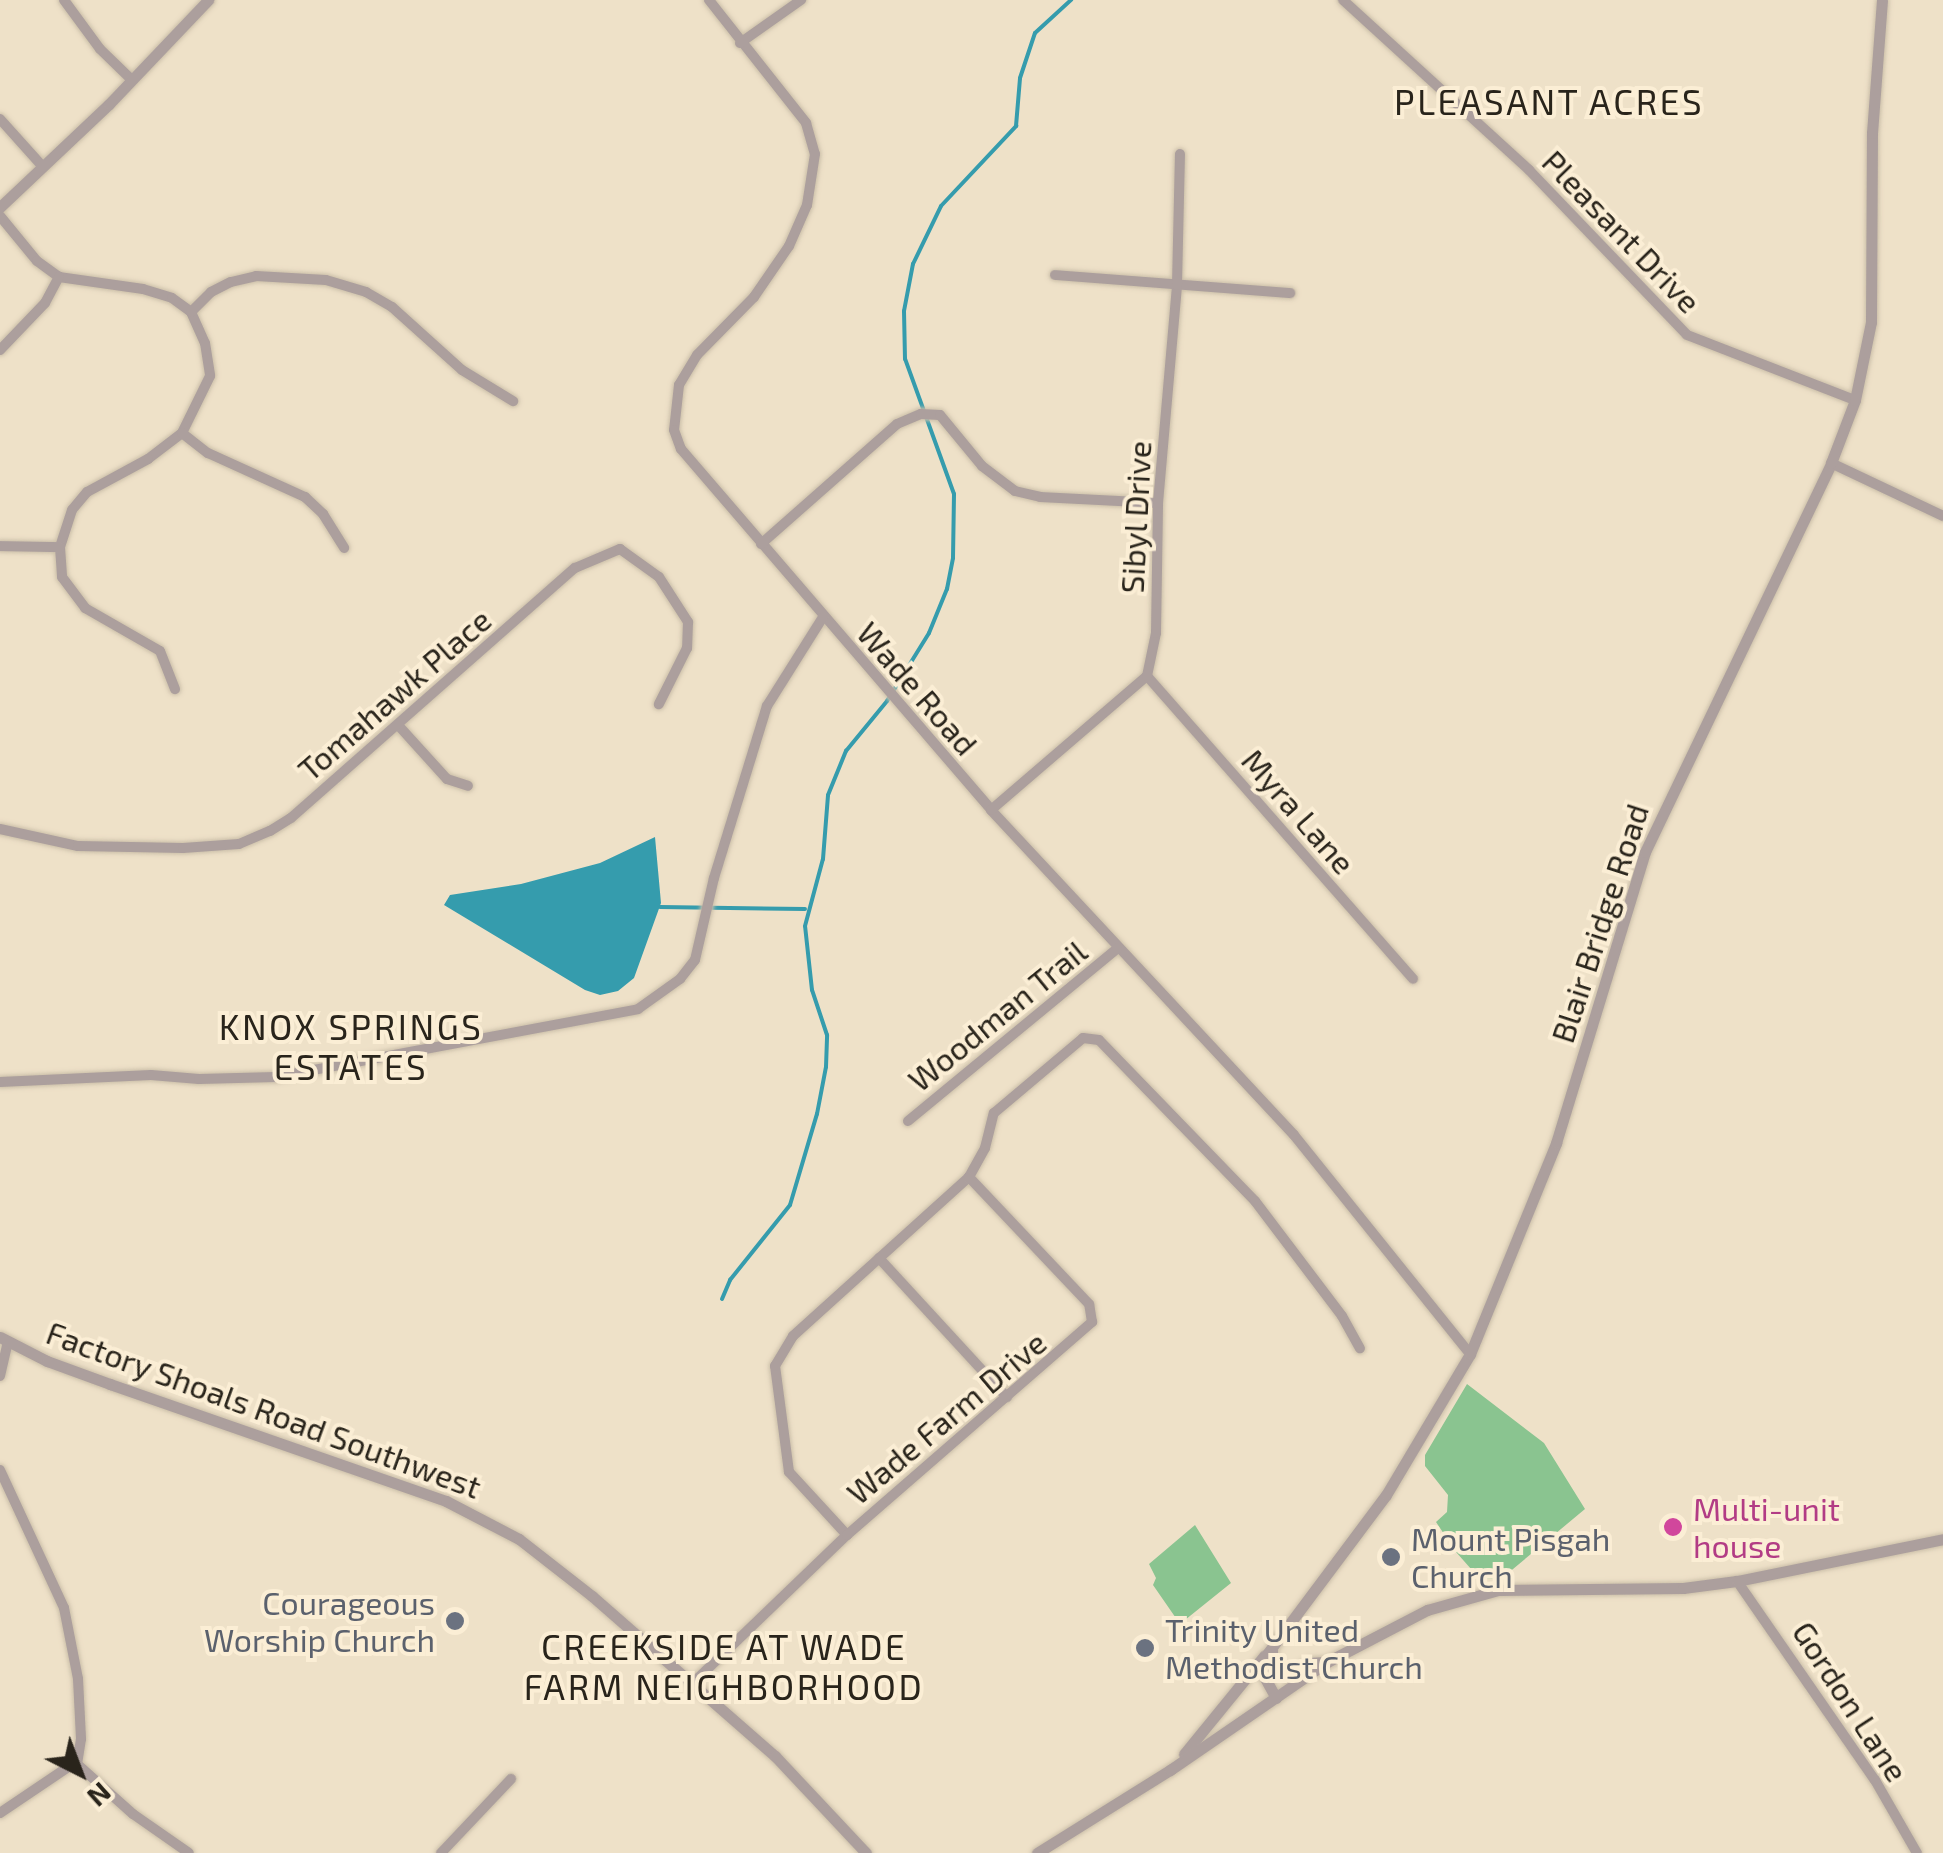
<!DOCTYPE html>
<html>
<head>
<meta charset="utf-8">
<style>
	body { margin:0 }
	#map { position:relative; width:1943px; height:1853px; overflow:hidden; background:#eee1c8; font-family:"Exo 2",sans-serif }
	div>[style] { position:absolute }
	.green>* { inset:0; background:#8ac490 }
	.water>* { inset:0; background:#359cad }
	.stream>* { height:4px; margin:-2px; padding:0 2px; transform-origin:2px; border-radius:2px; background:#359cad }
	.roads { filter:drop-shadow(0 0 2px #cbbfa9) drop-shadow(0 0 2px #cbbfa9) }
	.minor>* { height:10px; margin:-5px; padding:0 5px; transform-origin:5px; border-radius:5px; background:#ac9f9d }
	.tertiary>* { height:11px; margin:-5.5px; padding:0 5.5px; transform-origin:5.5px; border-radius:5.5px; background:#ac9f9d }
	.dots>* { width:28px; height:28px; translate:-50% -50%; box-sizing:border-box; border:5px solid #fbeed5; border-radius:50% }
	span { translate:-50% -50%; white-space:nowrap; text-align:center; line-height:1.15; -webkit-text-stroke:8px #fbeed5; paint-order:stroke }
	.street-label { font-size:32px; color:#29241b }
	.hotel-label { font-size:32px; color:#b23c85 }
	.left { translate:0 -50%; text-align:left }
	.worship-label { font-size:32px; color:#5b616d }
	.right { translate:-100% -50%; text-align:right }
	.neighbourhood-label { font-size:35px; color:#29241b; letter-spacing:2.5px }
	.north { position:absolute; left:30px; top:1723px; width:100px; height:100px; -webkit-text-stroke:8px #fbeed5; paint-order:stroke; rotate:138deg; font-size:28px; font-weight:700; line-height:40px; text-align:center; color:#29241b }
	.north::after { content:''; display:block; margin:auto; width:35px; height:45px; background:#29241b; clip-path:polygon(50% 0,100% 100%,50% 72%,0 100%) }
</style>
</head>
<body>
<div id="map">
	<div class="green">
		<div style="clip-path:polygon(1467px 1384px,1544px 1443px,1585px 1509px,1501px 1579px,1479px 1578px,1456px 1552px,1436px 1522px,1447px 1512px,1448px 1495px,1425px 1466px,1425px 1455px)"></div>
		<div style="clip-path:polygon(1195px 1525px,1231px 1583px,1180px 1624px,1153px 1585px,1156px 1578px,1149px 1564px)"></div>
	</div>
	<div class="water">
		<div style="clip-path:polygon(655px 837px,661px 903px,634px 978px,618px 991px,600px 995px,585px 990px,444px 905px,450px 895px,521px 884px,600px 863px)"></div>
	</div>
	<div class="stream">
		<div style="left:660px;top:907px;width:145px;rotate:0.8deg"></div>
		<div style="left:722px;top:1299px;width:21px;rotate:-67deg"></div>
		<div style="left:730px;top:1280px;width:96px;rotate:-51.3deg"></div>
		<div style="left:790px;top:1205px;width:95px;rotate:-73.5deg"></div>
		<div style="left:817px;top:1114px;width:48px;rotate:-79.2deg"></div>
		<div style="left:826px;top:1067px;width:32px;rotate:-88deg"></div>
		<div style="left:827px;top:1035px;width:47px;rotate:-108.4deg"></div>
		<div style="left:812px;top:990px;width:64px;rotate:-96.2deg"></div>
		<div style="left:805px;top:926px;width:69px;rotate:-75deg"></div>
		<div style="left:823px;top:859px;width:64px;rotate:-85.5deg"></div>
		<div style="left:828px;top:795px;width:48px;rotate:-67.8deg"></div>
		<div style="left:846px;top:751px;width:65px;rotate:-50.6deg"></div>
		<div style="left:887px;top:701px;width:80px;rotate:-58.3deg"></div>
		<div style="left:929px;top:633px;width:48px;rotate:-67.8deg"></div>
		<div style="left:947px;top:589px;width:32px;rotate:-79deg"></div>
		<div style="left:953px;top:558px;width:64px;rotate:-89.1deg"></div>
		<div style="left:954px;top:494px;width:144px;rotate:-109.9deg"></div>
		<div style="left:905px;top:359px;width:48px;rotate:-91.2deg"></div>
		<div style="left:904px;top:311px;width:48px;rotate:-79.2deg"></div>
		<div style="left:913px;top:264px;width:64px;rotate:-64.2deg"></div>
		<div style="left:941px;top:206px;width:110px;rotate:-46.8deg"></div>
		<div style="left:1016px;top:126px;width:48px;rotate:-85.2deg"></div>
		<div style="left:1020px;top:78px;width:47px;rotate:-71.6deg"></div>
		<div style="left:1035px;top:33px;width:49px;rotate:-42.5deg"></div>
	</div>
	<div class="roads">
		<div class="minor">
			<div style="left:64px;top:0;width:61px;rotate:53.7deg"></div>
			<div style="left:100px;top:49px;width:45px;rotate:44.1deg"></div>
			<div style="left:709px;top:0;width:157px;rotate:51.7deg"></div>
			<div style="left:806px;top:123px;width:32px;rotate:74deg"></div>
			<div style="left:815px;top:154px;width:52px;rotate:98.9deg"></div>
			<div style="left:807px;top:205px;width:45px;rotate:113.7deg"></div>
			<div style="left:789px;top:246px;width:62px;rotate:124.5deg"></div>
			<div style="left:754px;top:297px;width:81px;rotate:134.5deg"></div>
			<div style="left:697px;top:355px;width:35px;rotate:121deg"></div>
			<div style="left:679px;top:385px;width:45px;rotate:96.3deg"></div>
			<div style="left:674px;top:430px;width:20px;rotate:70deg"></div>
			<div style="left:681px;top:449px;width:476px;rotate:49.3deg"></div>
			<div style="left:991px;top:810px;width:444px;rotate:47deg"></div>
			<div style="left:1294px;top:1135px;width:281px;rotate:51.2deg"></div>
			<div style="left:1343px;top:0;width:252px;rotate:42.4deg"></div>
			<div style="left:1529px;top:170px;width:228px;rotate:46.2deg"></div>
			<div style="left:1687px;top:335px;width:180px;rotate:21.2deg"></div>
			<div style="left:740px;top:43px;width:75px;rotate:-35.2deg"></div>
			<div style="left:0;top:119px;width:64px;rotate:48.1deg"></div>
			<div style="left:0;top:216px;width:58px;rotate:50.6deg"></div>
			<div style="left:37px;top:261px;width:27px;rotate:36deg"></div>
			<div style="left:59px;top:277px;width:85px;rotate:8.1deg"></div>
			<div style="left:143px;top:289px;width:30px;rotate:17deg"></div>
			<div style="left:172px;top:298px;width:24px;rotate:36deg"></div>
			<div style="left:191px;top:312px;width:34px;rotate:66deg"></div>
			<div style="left:205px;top:343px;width:33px;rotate:81deg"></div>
			<div style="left:210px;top:376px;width:64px;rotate:116.2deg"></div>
			<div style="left:182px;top:433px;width:43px;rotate:142.6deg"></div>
			<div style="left:148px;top:459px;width:69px;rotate:151.6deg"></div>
			<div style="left:87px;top:492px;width:23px;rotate:130deg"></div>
			<div style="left:72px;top:510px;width:39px;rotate:108deg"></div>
			<div style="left:60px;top:547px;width:30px;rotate:86deg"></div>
			<div style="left:62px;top:577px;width:39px;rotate:53deg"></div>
			<div style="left:85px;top:608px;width:86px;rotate:29.8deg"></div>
			<div style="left:160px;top:651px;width:41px;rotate:68.5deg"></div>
			<div style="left:1055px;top:275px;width:236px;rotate:4.4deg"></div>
			<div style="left:191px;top:312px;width:28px;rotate:-45deg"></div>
			<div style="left:211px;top:292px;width:22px;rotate:-27deg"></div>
			<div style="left:231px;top:282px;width:26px;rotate:-13deg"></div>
			<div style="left:256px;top:276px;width:70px;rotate:3.3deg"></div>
			<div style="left:326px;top:280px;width:42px;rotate:16.7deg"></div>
			<div style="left:366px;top:292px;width:30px;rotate:30deg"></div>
			<div style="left:392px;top:307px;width:94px;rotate:42deg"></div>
			<div style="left:462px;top:370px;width:60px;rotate:31.3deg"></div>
			<div style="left:0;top:350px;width:65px;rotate:-46.2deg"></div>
			<div style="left:45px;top:303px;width:30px;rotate:-62deg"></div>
			<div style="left:182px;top:433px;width:33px;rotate:38deg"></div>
			<div style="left:208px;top:453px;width:107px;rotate:24.4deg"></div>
			<div style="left:305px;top:497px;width:25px;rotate:43deg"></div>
			<div style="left:323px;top:514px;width:40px;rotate:58deg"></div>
			<div style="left:1831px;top:463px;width:124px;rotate:25.3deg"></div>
			<div style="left:761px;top:544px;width:181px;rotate:-41.4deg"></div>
			<div style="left:897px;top:424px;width:26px;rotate:-23deg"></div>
			<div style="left:921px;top:414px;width:19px;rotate:3deg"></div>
			<div style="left:940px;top:415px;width:66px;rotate:50.5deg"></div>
			<div style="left:982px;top:466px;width:41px;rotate:37.1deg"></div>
			<div style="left:1015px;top:491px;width:26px;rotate:13deg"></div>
			<div style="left:1040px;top:497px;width:118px;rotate:2.9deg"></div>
			<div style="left:0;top:546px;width:60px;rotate:1deg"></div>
			<div style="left:1147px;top:676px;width:403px;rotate:48.7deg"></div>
			<div style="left:398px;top:725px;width:73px;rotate:47.8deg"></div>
			<div style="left:447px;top:779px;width:22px;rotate:18deg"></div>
			<div style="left:991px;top:810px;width:206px;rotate:-40.7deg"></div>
			<div style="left:1147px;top:676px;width:44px;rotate:-78.2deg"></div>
			<div style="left:1156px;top:633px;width:130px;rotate:-89.1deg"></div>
			<div style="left:1158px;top:503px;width:219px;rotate:-85deg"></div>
			<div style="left:1177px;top:285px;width:131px;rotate:-88.7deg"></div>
			<div style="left:0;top:829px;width:80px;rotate:12.3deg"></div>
			<div style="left:78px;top:846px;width:105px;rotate:1.1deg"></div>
			<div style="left:183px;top:848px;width:56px;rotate:-4.1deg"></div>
			<div style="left:239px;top:844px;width:34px;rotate:-23deg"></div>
			<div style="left:270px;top:831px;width:25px;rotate:-32deg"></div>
			<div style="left:291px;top:818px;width:378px;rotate:-41.4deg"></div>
			<div style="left:575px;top:568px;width:49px;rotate:-22.9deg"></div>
			<div style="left:620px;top:549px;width:48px;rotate:35.7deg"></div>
			<div style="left:659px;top:577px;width:54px;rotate:57.2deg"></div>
			<div style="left:688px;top:622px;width:26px;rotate:92deg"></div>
			<div style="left:687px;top:648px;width:63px;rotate:116.6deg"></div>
			<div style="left:0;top:1082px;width:151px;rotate:-2.7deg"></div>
			<div style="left:151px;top:1075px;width:48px;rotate:4.8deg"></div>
			<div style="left:199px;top:1079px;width:77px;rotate:-1.5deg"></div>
			<div style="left:276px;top:1077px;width:368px;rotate:-10.6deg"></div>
			<div style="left:638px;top:1009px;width:52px;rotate:-35.5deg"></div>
			<div style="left:680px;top:979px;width:24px;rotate:-52deg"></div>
			<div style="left:695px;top:960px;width:84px;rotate:-77deg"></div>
			<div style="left:714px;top:878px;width:180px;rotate:-72.9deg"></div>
			<div style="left:767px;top:706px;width:105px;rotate:-57.8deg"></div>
			<div style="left:908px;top:1121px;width:271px;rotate:-39.5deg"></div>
			<div style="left:879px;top:1258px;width:189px;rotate:47.4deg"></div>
			<div style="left:0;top:1376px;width:35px;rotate:-77deg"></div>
			<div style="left:0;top:1470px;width:152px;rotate:65.1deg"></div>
			<div style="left:64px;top:1608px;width:72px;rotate:78.8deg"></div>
			<div style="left:78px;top:1679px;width:60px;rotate:87.1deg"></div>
			<div style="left:81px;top:1739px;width:25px;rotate:99deg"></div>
			<div style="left:77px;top:1764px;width:75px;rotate:41.8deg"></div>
			<div style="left:133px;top:1814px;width:68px;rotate:34.9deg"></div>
			<div style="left:847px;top:1535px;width:86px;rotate:-132.6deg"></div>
			<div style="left:789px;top:1472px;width:107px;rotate:-97.5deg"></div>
			<div style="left:775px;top:1366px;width:35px;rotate:-59deg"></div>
			<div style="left:793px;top:1336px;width:237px;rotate:-42.1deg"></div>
			<div style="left:969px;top:1177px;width:33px;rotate:-61deg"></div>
			<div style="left:985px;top:1148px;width:36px;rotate:-76deg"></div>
			<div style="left:994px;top:1113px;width:116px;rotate:-40.1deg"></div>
			<div style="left:1083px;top:1038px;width:16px;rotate:7deg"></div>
			<div style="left:1099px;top:1040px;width:224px;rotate:45.9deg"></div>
			<div style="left:1255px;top:1201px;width:144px;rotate:52.9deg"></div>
			<div style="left:1342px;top:1316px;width:37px;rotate:61deg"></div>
			<div style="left:1737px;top:1581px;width:242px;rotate:55.3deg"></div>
			<div style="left:1875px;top:1780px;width:84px;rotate:60.1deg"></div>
			<div style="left:693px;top:1683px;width:214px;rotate:-43.9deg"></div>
			<div style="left:847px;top:1535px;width:325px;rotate:-41deg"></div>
			<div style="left:1092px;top:1322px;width:18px;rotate:-99deg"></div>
			<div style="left:1089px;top:1304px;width:175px;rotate:-133.4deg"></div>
			<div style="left:0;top:1813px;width:93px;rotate:-34deg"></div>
			<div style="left:441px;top:1853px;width:102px;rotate:-46.6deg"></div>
		</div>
		<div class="tertiary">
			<div style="left:0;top:207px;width:150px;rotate:-43.4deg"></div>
			<div style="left:109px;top:104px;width:144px;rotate:-46.4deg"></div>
			<div style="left:0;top:1337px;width:53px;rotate:27.1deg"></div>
			<div style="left:47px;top:1361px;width:67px;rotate:20.1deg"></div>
			<div style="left:110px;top:1384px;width:356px;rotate:19.2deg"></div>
			<div style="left:446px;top:1501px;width:82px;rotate:27.5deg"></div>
			<div style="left:519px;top:1539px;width:93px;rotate:38deg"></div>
			<div style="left:592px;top:1596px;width:243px;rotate:41.2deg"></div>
			<div style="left:775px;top:1756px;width:133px;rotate:46.8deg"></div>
			<div style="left:1272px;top:1650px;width:17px;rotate:90deg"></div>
			<div style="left:1272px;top:1667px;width:16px;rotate:30deg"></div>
			<div style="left:1286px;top:1675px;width:26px;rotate:-28deg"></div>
			<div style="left:1309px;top:1663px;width:15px;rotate:-4deg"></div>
			<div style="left:1276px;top:1698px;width:29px;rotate:-119deg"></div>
			<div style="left:1262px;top:1673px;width:15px;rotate:-82deg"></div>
			<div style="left:1264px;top:1658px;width:204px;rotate:-53.2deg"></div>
			<div style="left:1386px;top:1495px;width:164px;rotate:-59.2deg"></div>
			<div style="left:1470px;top:1354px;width:228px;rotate:-67.8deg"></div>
			<div style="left:1556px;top:1143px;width:304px;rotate:-73deg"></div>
			<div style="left:1645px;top:852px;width:431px;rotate:-64.4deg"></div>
			<div style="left:1831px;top:463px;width:67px;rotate:-69.1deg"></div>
			<div style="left:1855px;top:400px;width:80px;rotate:-78.4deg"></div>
			<div style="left:1871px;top:322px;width:189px;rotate:-89.7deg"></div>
			<div style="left:1872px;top:133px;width:133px;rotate:-85.7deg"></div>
			<div style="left:1184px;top:1754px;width:127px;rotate:-50.8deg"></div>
			<div style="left:1037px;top:1853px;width:157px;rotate:-32deg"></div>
			<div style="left:1170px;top:1770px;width:191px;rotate:-34.5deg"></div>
			<div style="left:1327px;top:1662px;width:113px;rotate:-27.5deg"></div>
			<div style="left:1427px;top:1610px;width:74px;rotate:-15.7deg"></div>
			<div style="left:1498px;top:1590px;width:185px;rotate:-0.6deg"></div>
			<div style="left:1683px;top:1588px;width:54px;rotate:-7.4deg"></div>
			<div style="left:1737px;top:1581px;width:210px;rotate:-11.5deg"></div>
		</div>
	</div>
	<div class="dots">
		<div style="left:1673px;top:1527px;background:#d1479c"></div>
		<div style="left:1391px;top:1557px;background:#6b7280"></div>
		<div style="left:455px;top:1621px;background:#6b7280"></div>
		<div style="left:1145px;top:1648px;background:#6b7280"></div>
	</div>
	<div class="street-label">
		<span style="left:1622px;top:231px;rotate:46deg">Pleasant Drive</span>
		<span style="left:1135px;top:517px;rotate:-87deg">Sibyl Drive</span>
		<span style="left:918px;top:688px;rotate:49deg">Wade Road</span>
		<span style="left:394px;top:694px;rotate:-41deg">Tomahawk Place</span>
		<span style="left:1299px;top:811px;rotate:49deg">Myra Lane</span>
		<span style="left:1599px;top:923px;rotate:-72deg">Blair Bridge Road</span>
		<span style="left:997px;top:1015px;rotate:-39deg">Woodman Trail</span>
		<span style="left:264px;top:1409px;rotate:20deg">Factory Shoals Road Southwest</span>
		<span style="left:946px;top:1417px;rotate:-40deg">Wade Farm Drive</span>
		<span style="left:1851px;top:1701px;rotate:57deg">Gordon Lane</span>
	</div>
	<div class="hotel-label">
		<span class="left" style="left:1693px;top:1527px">Multi-unit<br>house</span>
	</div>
	<div class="worship-label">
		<span class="left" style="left:1411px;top:1557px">Mount Pisgah<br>Church</span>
		<span class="right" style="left:435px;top:1621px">Courageous<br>Worship Church</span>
		<span class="left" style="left:1165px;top:1648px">Trinity United<br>Methodist Church</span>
	</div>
	<div class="neighbourhood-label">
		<span style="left:1549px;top:101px">PLEASANT ACRES</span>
		<span style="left:351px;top:1046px">KNOX SPRINGS<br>ESTATES</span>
		<span style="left:724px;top:1666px">CREEKSIDE AT WADE<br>FARM NEIGHBORHOOD</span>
	</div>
	<div class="north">N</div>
</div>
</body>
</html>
